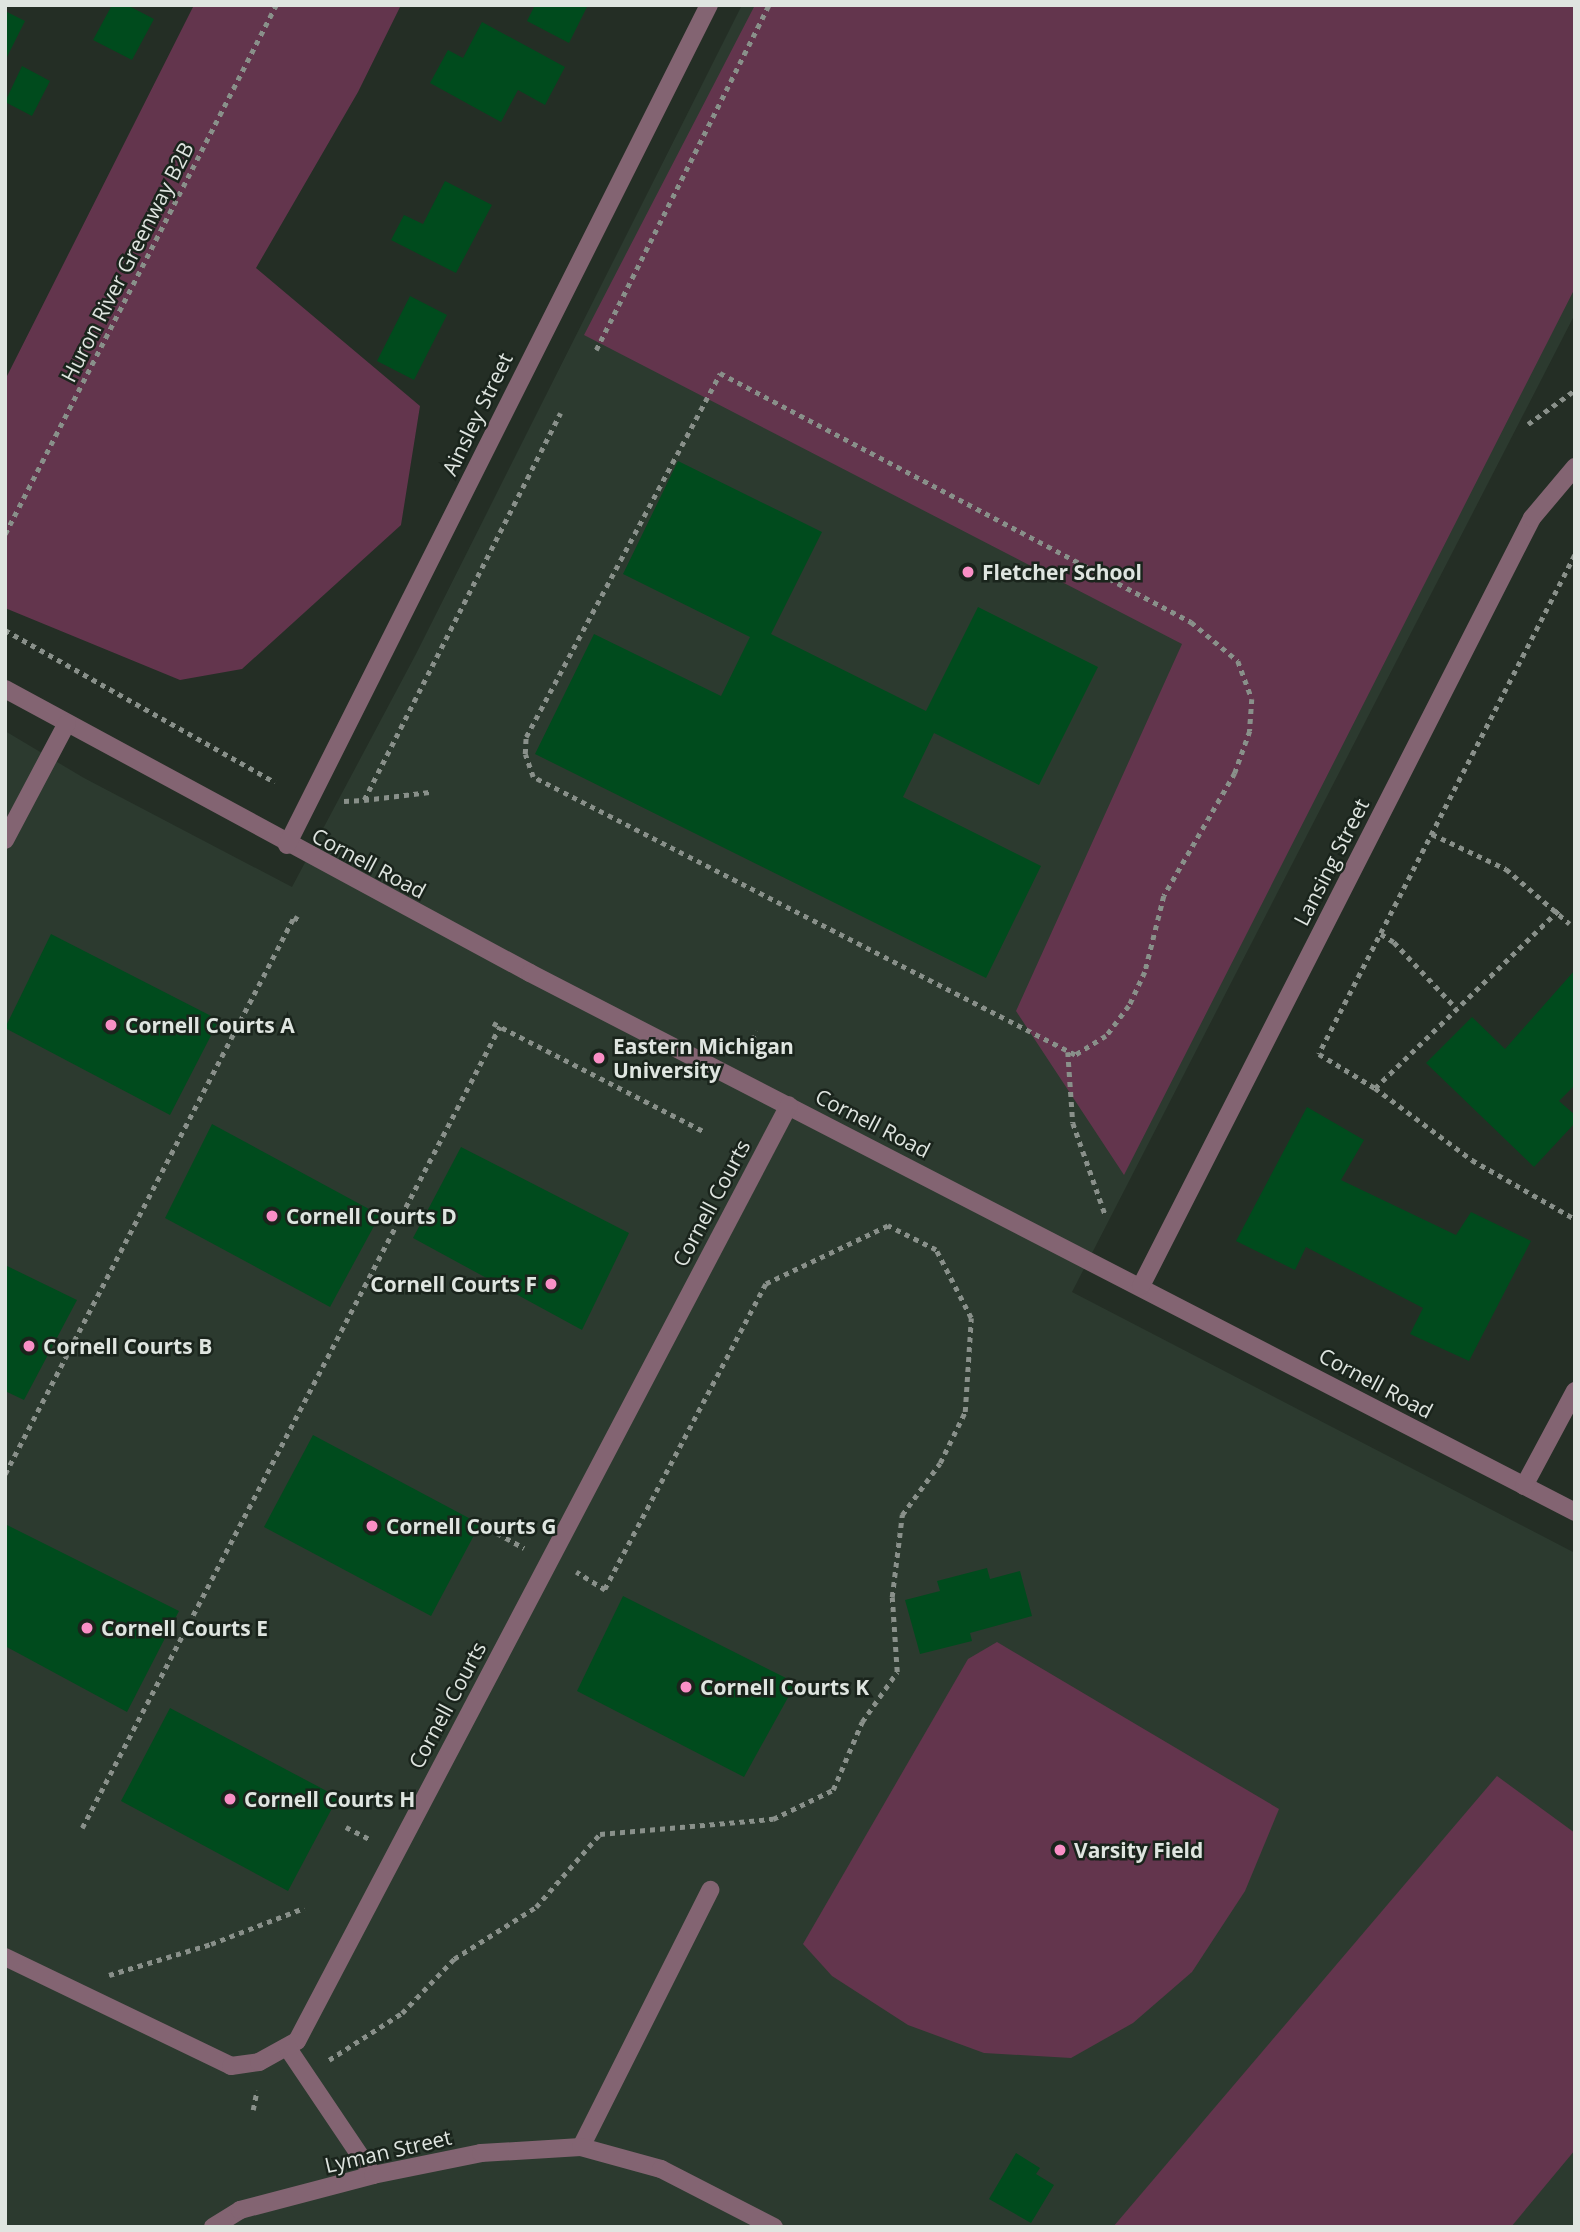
<!DOCTYPE html>
<html>
<head>
<meta charset="utf-8">
<style>
	body { margin:0 }
	#map { position:relative; width:1580px; height:2232px; overflow:hidden; background:#242e25; font-family:"Open Sans",sans-serif }
	div>[style] { position:absolute }
	.built>* { inset:0; background:#2c3a2f }
	.green>* { inset:0; background:#63354d }
	.building>* { inset:0; background:#004b1d }
	.path>* { height:4.5px; margin-top:-2.25px; transform-origin:0; background:repeating-linear-gradient(90deg,#89908a 0 5px,transparent 0 10px) }
	.minor>* { height:18px; margin:-9px; padding:0 9px; transform-origin:9px; border-radius:9px; background:#836472 }
	.dots>* { width:19px; height:19px; translate:-50% -50%; box-sizing:border-box; border:4px solid #1a241c; border-radius:50% }
	span { translate:-50% -50%; white-space:nowrap; text-align:center; line-height:1.15; -webkit-text-stroke:5px #1a241c; paint-order:stroke }
	.street-label { font-size:21px; color:#dfe5e0 }
	.poi-label { font-size:21px; color:#dfe5e0; font-weight:700 }
	.left { translate:0 -50%; text-align:left }
	.right { translate:-100% -50%; text-align:right }
	.frame { position:absolute; inset:0; border:7px solid #dfe5e0; pointer-events:none }
</style>
</head>
<body>
<div id="map">
	<div class="built">
		<div style="clip-path:polygon(742px 5px,1575px 5px,1575px 314px,1072px 1292px,1575px 1553px,1575px 2227px,5px 2227px,5px 731px,84px 778px,292px 887px,416px 654px)"></div>
	</div>
	<div class="green">
		<div style="clip-path:polygon(194px 5px,401px 5px,358px 92px,256px 268px,420px 406px,401px 525px,242px 669px,180px 680px,5px 608px,5px 380px)"></div>
		<div style="clip-path:polygon(755px 5px,1575px 5px,1575px 288px,1124px 1175px,1016px 1011px,1182px 644px,584px 335px)"></div>
		<div style="clip-path:polygon(997px 1642px,1279px 1809px,1245px 1891px,1192px 1972px,1133px 2023px,1071px 2058px,984px 2053px,908px 2025px,832px 1976px,803px 1944px,968px 1659px)"></div>
		<div style="clip-path:polygon(1497px 1776px,1575px 1833px,1575px 2150px,1511px 2227px,1113px 2227px)"></div>
	</div>
	<div class="building">
		<div style="clip-path:polygon(112px 5px,127px 5px,154px 19px,132px 60px,93px 40px)"></div>
		<div style="clip-path:polygon(535px 5px,588px 5px,569px 43px,527px 21px)"></div>
		<div style="clip-path:polygon(5px 11px,25px 21px,5px 61px)"></div>
		<div style="clip-path:polygon(482px 22px,565px 67px,545px 105px,518px 90px,501px 122px,430px 83px,448px 50px,463px 58px)"></div>
		<div style="clip-path:polygon(22px 66px,50px 81px,32px 116px,5px 102px)"></div>
		<div style="clip-path:polygon(445px 181px,492px 205px,456px 273px,391px 240px,404px 215px,423px 224px)"></div>
		<div style="clip-path:polygon(410px 296px,447px 315px,414px 380px,377px 361px)"></div>
		<div style="clip-path:polygon(678px 461px,822px 532px,771px 634px,926px 711px,978px 607px,1098px 667px,1039px 785px,934px 733px,903px 797px,1041px 866px,986px 978px,535px 754px,594px 634px,721px 696px,750px 637px,623px 574px)"></div>
		<div style="clip-path:polygon(51px 934px,219px 1020px,170px 1115px,5px 1028px)"></div>
		<div style="clip-path:polygon(1575px 970px,1575px 1085px,1559px 1101px,1575px 1115px,1575px 1123px,1534px 1167px,1426px 1063px,1472px 1017px,1505px 1049px)"></div>
		<div style="clip-path:polygon(1307px 1107px,1364px 1140px,1341px 1180px,1456px 1235px,1471px 1212px,1531px 1241px,1469px 1361px,1410px 1334px,1423px 1308px,1306px 1247px,1295px 1270px,1236px 1241px)"></div>
		<div style="clip-path:polygon(212px 1124px,380px 1215px,330px 1307px,165px 1218px)"></div>
		<div style="clip-path:polygon(461px 1147px,629px 1233px,582px 1330px,413px 1238px)"></div>
		<div style="clip-path:polygon(5px 1265px,77px 1300px,24px 1400px,5px 1391px)"></div>
		<div style="clip-path:polygon(313px 1435px,480px 1524px,431px 1616px,264px 1527px)"></div>
		<div style="clip-path:polygon(5px 1524px,179px 1611px,127px 1712px,5px 1646px)"></div>
		<div style="clip-path:polygon(987px 1568px,990px 1579px,1020px 1571px,1032px 1616px,970px 1633px,972px 1641px,920px 1654px,905px 1600px,940px 1591px,937px 1581px)"></div>
		<div style="clip-path:polygon(623px 1596px,796px 1683px,744px 1777px,577px 1691px)"></div>
		<div style="clip-path:polygon(170px 1708px,338px 1797px,288px 1891px,121px 1801px)"></div>
		<div style="clip-path:polygon(1016px 2153px,1040px 2168px,1036px 2174px,1054px 2185px,1031px 2223px,989px 2199px)"></div>
	</div>
	<div class="path">
		<div style="left:596px;top:350px;width:386px;rotate:-63.4deg"></div>
		<div style="left:720px;top:373px;width:533px;rotate:27.86deg"></div>
		<div style="left:1191px;top:622px;width:61px;rotate:39.7deg"></div>
		<div style="left:1238px;top:661px;width:40px;rotate:69.8deg"></div>
		<div style="left:1252px;top:699px;width:32px;rotate:94deg"></div>
		<div style="left:1250px;top:731px;width:45px;rotate:109.7deg"></div>
		<div style="left:1235px;top:773px;width:142px;rotate:120deg"></div>
		<div style="left:1164px;top:896px;width:78px;rotate:104deg"></div>
		<div style="left:1145px;top:972px;width:38px;rotate:115deg"></div>
		<div style="left:1129px;top:1006px;width:38px;rotate:127deg"></div>
		<div style="left:1106px;top:1036px;width:36px;rotate:148deg"></div>
		<div style="left:1075px;top:1055px;width:609px;rotate:-152.85deg"></div>
		<div style="left:533px;top:777px;width:24px;rotate:-109deg"></div>
		<div style="left:525px;top:754px;width:17px;rotate:-87deg"></div>
		<div style="left:526px;top:737px;width:412px;rotate:-61.9deg"></div>
		<div style="left:1528px;top:424px;width:58px;rotate:-35.9deg"></div>
		<div style="left:5px;top:534px;width:594px;rotate:-62.87deg"></div>
		<div style="left:1575px;top:555px;width:561px;rotate:117.16deg"></div>
		<div style="left:1319px;top:1054px;width:66px;rotate:31.3deg"></div>
		<div style="left:1375px;top:1088px;width:121px;rotate:36.6deg"></div>
		<div style="left:1472px;top:1160px;width:119px;rotate:29.8deg"></div>
		<div style="left:5px;top:630px;width:310px;rotate:29.4deg"></div>
		<div style="left:364px;top:800px;width:66px;rotate:-6.9deg"></div>
		<div style="left:344px;top:801px;width:20px;rotate:-3deg"></div>
		<div style="left:364px;top:800px;width:434px;rotate:-63.1deg"></div>
		<div style="left:1432px;top:834px;width:82px;rotate:25.3deg"></div>
		<div style="left:1506px;top:869px;width:84px;rotate:40.7deg"></div>
		<div style="left:1381px;top:934px;width:15px;rotate:32deg"></div>
		<div style="left:1394px;top:942px;width:91px;rotate:46.8deg"></div>
		<div style="left:493px;top:1023px;width:238px;rotate:27.2deg"></div>
		<div style="left:752px;top:1040px;width:10px;rotate:-66deg"></div>
		<div style="left:1068px;top:1052px;width:71px;rotate:86deg"></div>
		<div style="left:1073px;top:1123px;width:96px;rotate:70.6deg"></div>
		<div style="left:1375px;top:1088px;width:256px;rotate:-44.1deg"></div>
		<div style="left:5px;top:1474px;width:628px;rotate:-62.58deg"></div>
		<div style="left:294px;top:917px;width:8px;rotate:30deg"></div>
		<div style="left:497px;top:1533px;width:31px;rotate:29deg"></div>
		<div style="left:346px;top:1827px;width:28px;rotate:27deg"></div>
		<div style="left:82px;top:1828px;width:904px;rotate:-62.47deg"></div>
		<div style="left:109px;top:1975px;width:107px;rotate:-16.9deg"></div>
		<div style="left:211px;top:1944px;width:100px;rotate:-21.2deg"></div>
		<div style="left:329px;top:2060px;width:87px;rotate:-32.8deg"></div>
		<div style="left:402px;top:2013px;width:75px;rotate:-46.1deg"></div>
		<div style="left:454px;top:1959px;width:97px;rotate:-32.4deg"></div>
		<div style="left:536px;top:1907px;width:97px;rotate:-48.8deg"></div>
		<div style="left:600px;top:1834px;width:174px;rotate:-5deg"></div>
		<div style="left:773px;top:1819px;width:67px;rotate:-25.8deg"></div>
		<div style="left:833px;top:1790px;width:74px;rotate:-66.9deg"></div>
		<div style="left:862px;top:1722px;width:61px;rotate:-55deg"></div>
		<div style="left:897px;top:1672px;width:75px;rotate:-93.8deg"></div>
		<div style="left:892px;top:1597px;width:83px;rotate:-83deg"></div>
		<div style="left:902px;top:1515px;width:64px;rotate:-53.8deg"></div>
		<div style="left:940px;top:1463px;width:57px;rotate:-63.9deg"></div>
		<div style="left:965px;top:1412px;width:94px;rotate:-86.3deg"></div>
		<div style="left:971px;top:1318px;width:76px;rotate:-117.2deg"></div>
		<div style="left:936px;top:1250px;width:54px;rotate:-153.4deg"></div>
		<div style="left:888px;top:1226px;width:135px;rotate:154.6deg"></div>
		<div style="left:766px;top:1284px;width:346px;rotate:117.8deg"></div>
		<div style="left:605px;top:1590px;width:34px;rotate:-148deg"></div>
		<div style="left:253px;top:2110px;width:20px;rotate:-79deg"></div>
	</div>
	<div class="minor">
		<div style="left:5px;top:689px;width:597px;rotate:28.41deg"></div>
		<div style="left:530px;top:973px;width:1176px;rotate:27.28deg"></div>
		<div style="left:5px;top:840px;width:132px;rotate:-62.1deg"></div>
		<div style="left:287px;top:845px;width:940px;rotate:-63.33deg"></div>
		<div style="left:1141px;top:1286px;width:862px;rotate:-63.02deg"></div>
		<div style="left:1532px;top:518px;width:67px;rotate:-49.9deg"></div>
		<div style="left:1524px;top:1486px;width:108px;rotate:-61.8deg"></div>
		<div style="left:5px;top:1957px;width:251px;rotate:25.7deg"></div>
		<div style="left:231px;top:2066px;width:28px;rotate:-8deg"></div>
		<div style="left:259px;top:2062px;width:43px;rotate:-28.9deg"></div>
		<div style="left:297px;top:2041px;width:1057px;rotate:-62.27deg"></div>
		<div style="left:287px;top:2047px;width:154px;rotate:56.1deg"></div>
		<div style="left:581px;top:2147px;width:288px;rotate:-63.3deg"></div>
		<div style="left:213px;top:2227px;width:32px;rotate:-32deg"></div>
		<div style="left:240px;top:2210px;width:138px;rotate:-14.7deg"></div>
		<div style="left:373px;top:2175px;width:110px;rotate:-11.5deg"></div>
		<div style="left:481px;top:2153px;width:100px;rotate:-3.4deg"></div>
		<div style="left:581px;top:2147px;width:83px;rotate:15.4deg"></div>
		<div style="left:661px;top:2169px;width:127px;rotate:27.2deg"></div>
	</div>
	<div class="dots">
		<div style="left:968px;top:572px;background:#fa8fc6"></div>
		<div style="left:111px;top:1025px;background:#fa8fc6"></div>
		<div style="left:599px;top:1058px;background:#fa8fc6"></div>
		<div style="left:272px;top:1216px;background:#fa8fc6"></div>
		<div style="left:551px;top:1284px;background:#fa8fc6"></div>
		<div style="left:29px;top:1346px;background:#fa8fc6"></div>
		<div style="left:372px;top:1526px;background:#fa8fc6"></div>
		<div style="left:87px;top:1628px;background:#fa8fc6"></div>
		<div style="left:686px;top:1687px;background:#fa8fc6"></div>
		<div style="left:230px;top:1799px;background:#fa8fc6"></div>
		<div style="left:1060px;top:1850px;background:#fa8fc6"></div>
	</div>
	<div class="street-label">
		<span style="left:127px;top:262px;rotate:-63deg">Huron River Greenway B2B</span>
		<span style="left:477px;top:414px;rotate:-64deg">Ainsley Street</span>
		<span style="left:1331px;top:862px;rotate:-63deg">Lansing Street</span>
		<span style="left:369px;top:863px;rotate:28deg">Cornell Road</span>
		<span style="left:873px;top:1123px;rotate:27deg">Cornell Road</span>
		<span style="left:711px;top:1203px;rotate:-62deg">Cornell Courts</span>
		<span style="left:1376px;top:1383px;rotate:28deg">Cornell Road</span>
		<span style="left:447px;top:1705px;rotate:-62deg">Cornell Courts</span>
		<span style="left:388px;top:2151px;rotate:-13deg">Lyman Street</span>
	</div>
	<div class="poi-label">
		<span class="left" style="left:982px;top:572px">Fletcher School</span>
		<span class="left" style="left:125px;top:1025px">Cornell Courts A</span>
		<span class="left" style="left:613px;top:1058px">Eastern Michigan<br>University</span>
		<span class="left" style="left:286px;top:1216px">Cornell Courts D</span>
		<span class="right" style="left:537px;top:1284px">Cornell Courts F</span>
		<span class="left" style="left:43px;top:1346px">Cornell Courts B</span>
		<span class="left" style="left:386px;top:1526px">Cornell Courts G</span>
		<span class="left" style="left:101px;top:1628px">Cornell Courts E</span>
		<span class="left" style="left:700px;top:1687px">Cornell Courts K</span>
		<span class="left" style="left:244px;top:1799px">Cornell Courts H</span>
		<span class="left" style="left:1074px;top:1850px">Varsity Field</span>
	</div>
	<div class="frame"></div>
</div>
</body>
</html>
